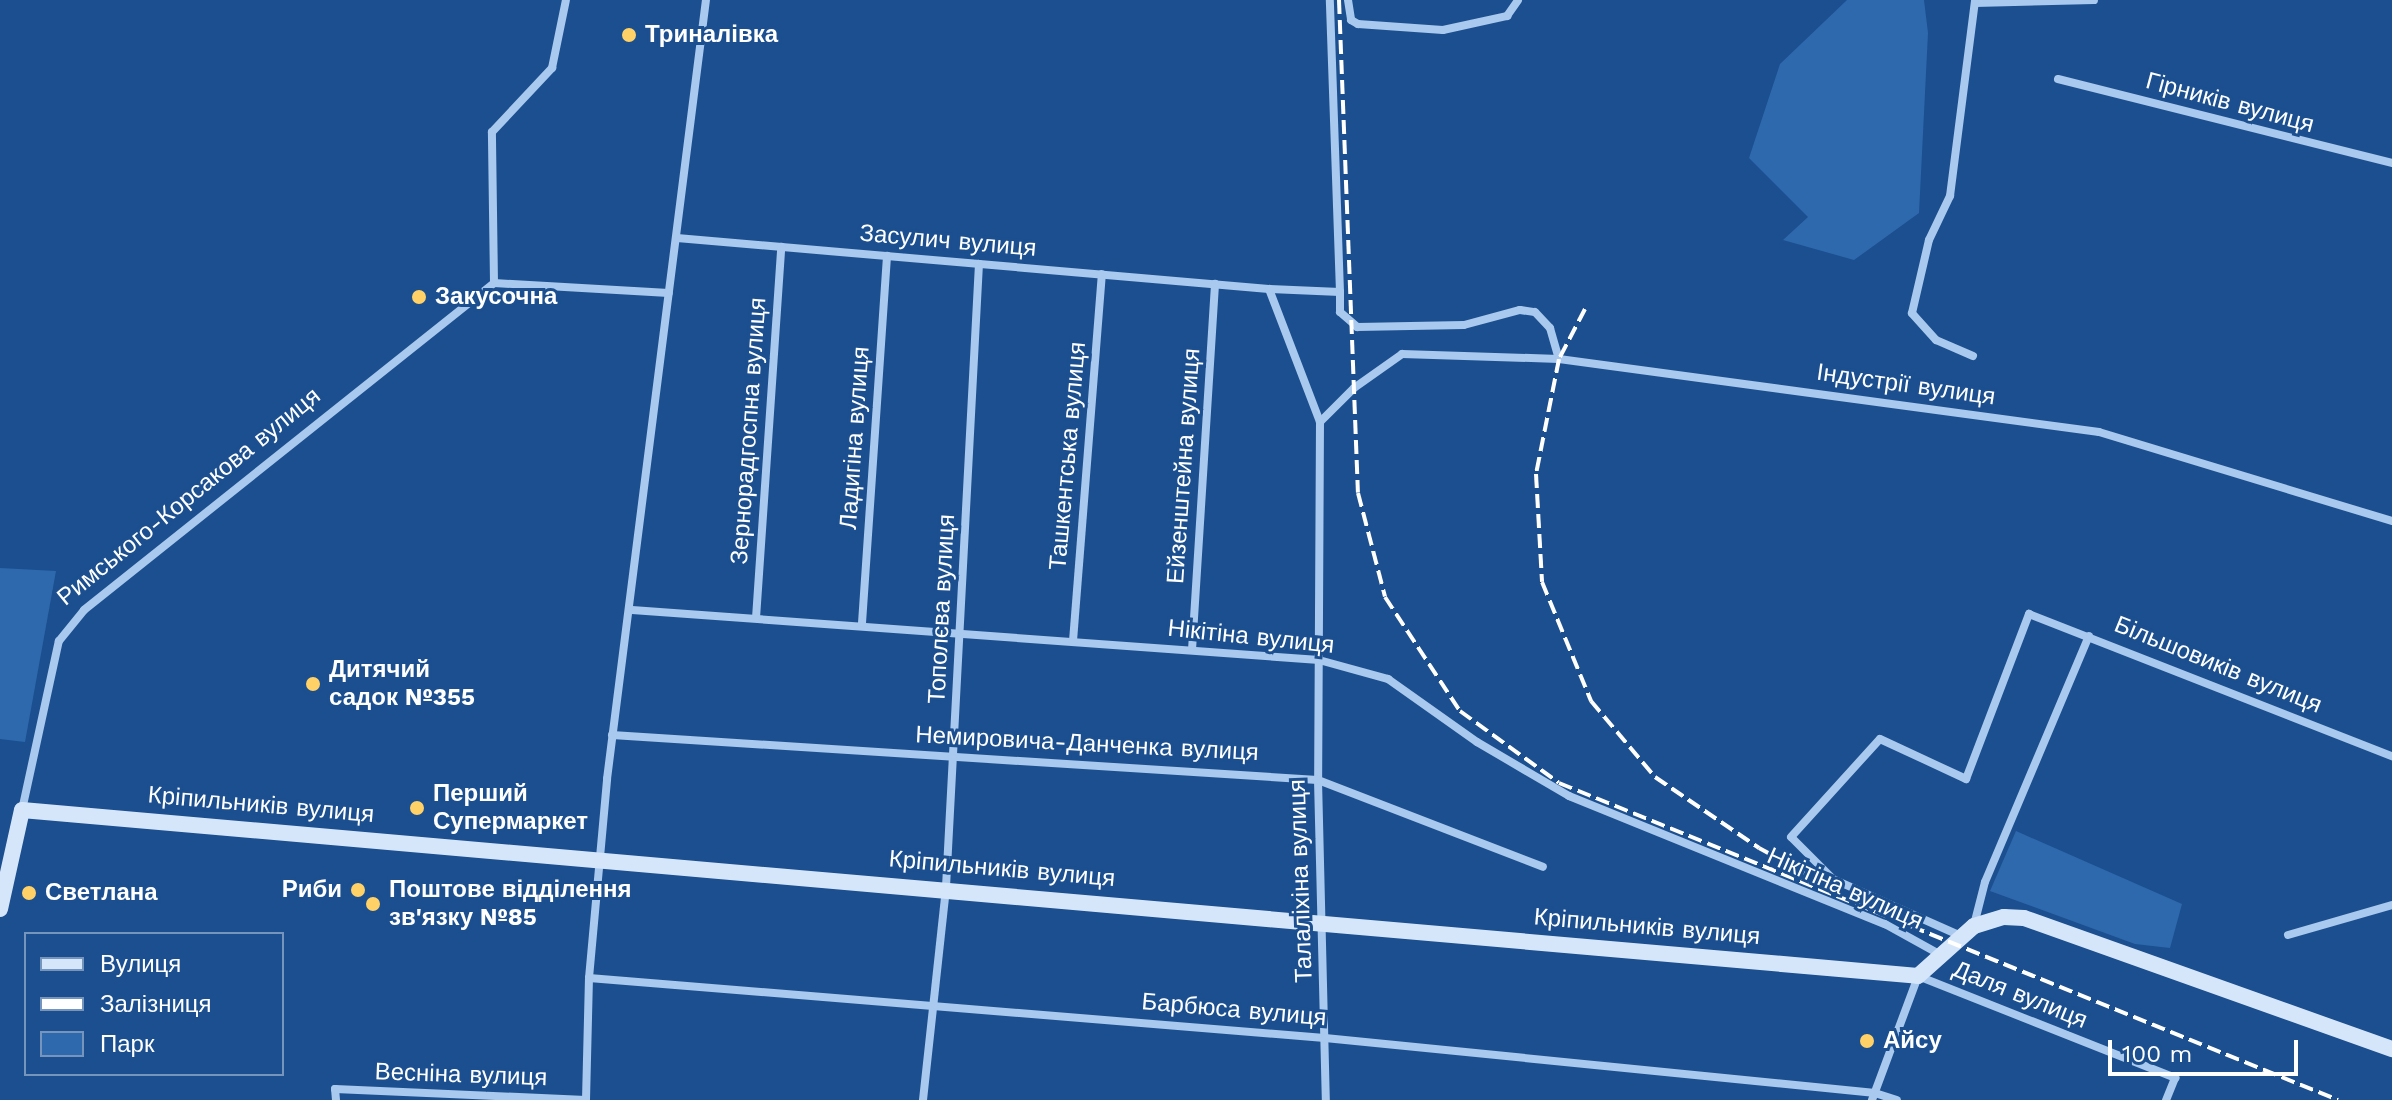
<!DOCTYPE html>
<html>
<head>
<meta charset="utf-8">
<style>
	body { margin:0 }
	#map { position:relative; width:2392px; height:1100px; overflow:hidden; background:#1b4f8f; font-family:"Work Sans",sans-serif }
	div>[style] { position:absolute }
	.green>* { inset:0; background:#2e69ad }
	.street>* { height:8px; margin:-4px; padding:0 4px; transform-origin:4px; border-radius:4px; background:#a9c9ee }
	.secondary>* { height:16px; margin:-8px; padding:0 8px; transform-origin:8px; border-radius:8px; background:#d6e6fa }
	.rail>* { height:4px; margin-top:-2px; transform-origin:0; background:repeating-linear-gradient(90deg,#fff 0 14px,transparent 0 20px) }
	.dots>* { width:22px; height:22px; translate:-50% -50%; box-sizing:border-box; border:4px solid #1b4f8f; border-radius:50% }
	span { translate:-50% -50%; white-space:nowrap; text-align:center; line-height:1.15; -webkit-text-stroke:6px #1b4f8f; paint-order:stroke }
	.poi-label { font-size:24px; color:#fff; font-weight:700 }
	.left { translate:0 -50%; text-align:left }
	.right { translate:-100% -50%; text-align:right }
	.street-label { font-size:24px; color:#fff }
	.legend { position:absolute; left:24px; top:932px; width:260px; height:144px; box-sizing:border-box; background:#1b4f8f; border:2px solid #7695bc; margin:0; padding:10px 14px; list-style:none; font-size:24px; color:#fff }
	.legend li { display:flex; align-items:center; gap:16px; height:40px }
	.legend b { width:40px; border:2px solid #7695bc }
	.scale { position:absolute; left:2108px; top:1040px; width:190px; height:36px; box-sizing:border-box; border:4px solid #fff; border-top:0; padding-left:10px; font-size:24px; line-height:28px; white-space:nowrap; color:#fff; -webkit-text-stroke:6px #1b4f8f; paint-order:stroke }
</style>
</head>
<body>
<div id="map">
	<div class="green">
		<div style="clip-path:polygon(1847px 0,1924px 0,1928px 33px,1919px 213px,1854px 260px,1783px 240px,1808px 217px,1749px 158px,1780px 64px)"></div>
		<div style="clip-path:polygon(0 568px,56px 571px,25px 742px,0 739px)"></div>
		<div style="clip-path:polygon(2016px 831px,2182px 904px,2170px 948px,2135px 944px,1990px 891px)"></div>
	</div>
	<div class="street">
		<div style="left:1348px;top:0;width:20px;rotate:81deg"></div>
		<div style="left:1351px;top:20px;width:8px;rotate:30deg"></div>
		<div style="left:1358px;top:24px;width:85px;rotate:4deg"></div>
		<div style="left:1443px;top:30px;width:66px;rotate:-12.3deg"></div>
		<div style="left:1507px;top:16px;width:19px;rotate:-55deg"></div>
		<div style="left:1975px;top:3px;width:119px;rotate:-1.4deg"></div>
		<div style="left:2058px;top:79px;width:344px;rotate:14.1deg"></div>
		<div style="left:677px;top:238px;width:594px;rotate:4.92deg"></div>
		<div style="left:1269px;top:289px;width:142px;rotate:69deg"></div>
		<div style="left:1320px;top:422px;width:358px;rotate:90.3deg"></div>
		<div style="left:1318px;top:780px;width:320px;rotate:88.6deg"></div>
		<div style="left:494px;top:283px;width:151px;rotate:-90.8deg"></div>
		<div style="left:492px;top:132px;width:88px;rotate:-46.8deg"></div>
		<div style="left:552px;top:68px;width:69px;rotate:-78.4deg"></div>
		<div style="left:1269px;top:289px;width:71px;rotate:2.4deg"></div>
		<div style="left:1340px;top:292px;width:292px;rotate:-92deg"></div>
		<div style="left:1340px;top:292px;width:20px;rotate:90deg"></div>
		<div style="left:1340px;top:312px;width:23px;rotate:41deg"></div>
		<div style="left:1357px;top:327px;width:107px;rotate:-1.1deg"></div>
		<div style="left:1464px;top:325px;width:58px;rotate:-15deg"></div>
		<div style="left:1520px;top:310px;width:15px;rotate:8deg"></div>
		<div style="left:1535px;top:312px;width:22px;rotate:47deg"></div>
		<div style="left:1550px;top:328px;width:32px;rotate:74deg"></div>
		<div style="left:1973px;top:356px;width:40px;rotate:-156.6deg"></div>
		<div style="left:1936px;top:340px;width:36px;rotate:-132deg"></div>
		<div style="left:1912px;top:313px;width:75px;rotate:-76.9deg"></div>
		<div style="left:1929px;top:240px;width:49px;rotate:-64.5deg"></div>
		<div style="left:1950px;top:196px;width:198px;rotate:-82.7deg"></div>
		<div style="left:1320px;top:422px;width:48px;rotate:-45deg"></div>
		<div style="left:1354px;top:388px;width:59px;rotate:-35.3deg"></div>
		<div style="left:1402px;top:354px;width:157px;rotate:1.8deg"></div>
		<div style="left:1559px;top:359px;width:545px;rotate:7.7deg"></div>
		<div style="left:2099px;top:432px;width:306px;rotate:16.9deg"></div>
		<div style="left:632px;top:610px;width:689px;rotate:4.16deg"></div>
		<div style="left:1319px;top:660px;width:72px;rotate:15.4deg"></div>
		<div style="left:1388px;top:679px;width:109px;rotate:35.3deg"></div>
		<div style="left:1477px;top:742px;width:107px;rotate:30.4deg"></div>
		<div style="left:1569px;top:796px;width:341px;rotate:22.1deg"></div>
		<div style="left:1885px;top:924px;width:64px;rotate:29deg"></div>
		<div style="left:756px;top:618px;width:372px;rotate:-86.1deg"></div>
		<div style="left:862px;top:623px;width:368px;rotate:-86.1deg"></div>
		<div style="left:1073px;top:641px;width:368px;rotate:-85.5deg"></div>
		<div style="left:1192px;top:650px;width:367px;rotate:-86.4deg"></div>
		<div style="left:612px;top:735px;width:707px;rotate:3.65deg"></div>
		<div style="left:1318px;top:780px;width:241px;rotate:21.1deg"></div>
		<div style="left:22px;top:810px;width:173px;rotate:-77.7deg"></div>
		<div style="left:59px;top:641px;width:40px;rotate:-51deg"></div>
		<div style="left:84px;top:610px;width:524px;rotate:-38.57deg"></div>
		<div style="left:494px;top:283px;width:175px;rotate:3.3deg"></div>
		<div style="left:1974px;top:925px;width:44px;rotate:-75.7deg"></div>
		<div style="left:1985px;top:882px;width:267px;rotate:-67.1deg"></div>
		<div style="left:2288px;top:935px;width:108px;rotate:-16.1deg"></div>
		<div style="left:1961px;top:936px;width:140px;rotate:-156deg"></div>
		<div style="left:1833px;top:879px;width:59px;rotate:-135deg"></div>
		<div style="left:1791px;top:837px;width:132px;rotate:-47.8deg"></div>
		<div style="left:1880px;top:739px;width:95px;rotate:24.9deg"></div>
		<div style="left:1966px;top:779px;width:177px;rotate:-69.1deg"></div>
		<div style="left:2029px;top:614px;width:390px;rotate:21.4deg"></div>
		<div style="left:589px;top:978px;width:738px;rotate:4.66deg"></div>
		<div style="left:1325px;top:1038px;width:553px;rotate:5.71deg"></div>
		<div style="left:1875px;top:1093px;width:23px;rotate:18deg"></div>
		<div style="left:336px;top:1100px;width:11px;rotate:-95deg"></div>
		<div style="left:335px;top:1089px;width:251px;rotate:2.5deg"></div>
		<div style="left:586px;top:1100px;width:122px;rotate:-88.6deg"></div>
		<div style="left:589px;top:978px;width:200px;rotate:-84.8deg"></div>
		<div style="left:607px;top:779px;width:785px;rotate:-82.76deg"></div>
		<div style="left:923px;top:1100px;width:214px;rotate:-83.8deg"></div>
		<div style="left:946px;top:887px;width:624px;rotate:-86.97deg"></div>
		<div style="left:1872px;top:1100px;width:132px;rotate:-69.6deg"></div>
		<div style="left:1918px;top:976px;width:277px;rotate:21.6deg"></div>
		<div style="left:2175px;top:1078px;width:24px;rotate:112deg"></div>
	</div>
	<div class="secondary">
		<div style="left:0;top:909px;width:101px;rotate:-77.5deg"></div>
		<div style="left:22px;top:810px;width:1903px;rotate:5deg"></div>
		<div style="left:1918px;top:976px;width:75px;rotate:-41.8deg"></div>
		<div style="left:1974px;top:926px;width:31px;rotate:-17deg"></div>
		<div style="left:2004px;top:917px;width:20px;rotate:3deg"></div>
		<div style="left:2024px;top:918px;width:391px;rotate:19.6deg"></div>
	</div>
	<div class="rail">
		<div style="left:1339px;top:0;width:493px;rotate:87.8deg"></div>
		<div style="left:1358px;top:493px;width:107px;rotate:75.4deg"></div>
		<div style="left:1385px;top:597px;width:136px;rotate:56.7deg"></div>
		<div style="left:1460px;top:711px;width:122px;rotate:36deg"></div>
		<div style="left:1559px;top:783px;width:841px;rotate:22.14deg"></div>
		<div style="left:1585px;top:309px;width:56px;rotate:117.5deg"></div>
		<div style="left:1559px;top:359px;width:117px;rotate:101.3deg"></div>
		<div style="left:1536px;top:474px;width:108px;rotate:86.8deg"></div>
		<div style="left:1542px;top:582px;width:129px;rotate:67.6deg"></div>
		<div style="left:1591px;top:701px;width:99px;rotate:49.9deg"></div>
		<div style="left:1655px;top:777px;width:126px;rotate:34.3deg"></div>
		<div style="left:1759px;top:848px;width:55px;rotate:28.4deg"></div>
	</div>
	<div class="dots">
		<div style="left:629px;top:35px;background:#ffd166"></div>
		<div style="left:419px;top:297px;background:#ffd166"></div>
		<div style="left:313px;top:684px;background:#ffd166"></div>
		<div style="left:417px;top:808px;background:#ffd166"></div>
		<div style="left:358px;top:890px;background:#ffd166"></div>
		<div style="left:29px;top:893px;background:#ffd166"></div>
		<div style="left:373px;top:904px;background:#ffd166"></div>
		<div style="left:1867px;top:1041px;background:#ffd166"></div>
	</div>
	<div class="poi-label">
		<span class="left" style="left:645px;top:35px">Триналівка</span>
		<span class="left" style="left:435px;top:297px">Закусочна</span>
		<span class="left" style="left:329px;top:684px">Дитячий<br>садок №355</span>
		<span class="left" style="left:433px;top:808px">Перший<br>Супермаркет</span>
		<span class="right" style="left:342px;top:890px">Риби</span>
		<span class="left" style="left:389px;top:904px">Поштове відділення<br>зв'язку №85</span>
		<span class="left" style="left:45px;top:893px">Светлана</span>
		<span class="left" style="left:1883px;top:1041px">Айсу</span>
	</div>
	<div class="street-label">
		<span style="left:2230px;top:103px;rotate:15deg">Гірників вулиця</span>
		<span style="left:948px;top:241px;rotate:5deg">Засулич вулиця</span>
		<span style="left:1906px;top:385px;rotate:8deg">Індустрії вулиця</span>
		<span style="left:749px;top:431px;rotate:-86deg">Зернорадгоспна вулиця</span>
		<span style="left:855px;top:438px;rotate:-86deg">Ладигіна вулиця</span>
		<span style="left:1068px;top:456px;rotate:-85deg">Ташкентська вулиця</span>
		<span style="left:1184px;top:466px;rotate:-86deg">Ейзенштейна вулиця</span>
		<span style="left:189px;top:497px;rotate:-39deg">Римського-Корсакова вулиця</span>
		<span style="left:942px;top:609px;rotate:-87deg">Тополєва вулиця</span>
		<span style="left:1251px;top:637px;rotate:6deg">Нікітіна вулиця</span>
		<span style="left:2218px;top:665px;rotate:22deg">Більшовиків вулиця</span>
		<span style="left:1087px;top:744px;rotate:3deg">Немировича-Данченка вулиця</span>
		<span style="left:261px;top:805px;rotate:5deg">Кріпильників вулиця</span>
		<span style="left:1002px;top:869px;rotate:5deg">Кріпильників вулиця</span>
		<span style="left:1301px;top:881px;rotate:-92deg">Талаліхіна вулиця</span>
		<span style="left:1845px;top:889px;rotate:24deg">Нікітіна вулиця</span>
		<span style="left:1647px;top:927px;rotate:5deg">Кріпильників вулиця</span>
		<span style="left:2020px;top:995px;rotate:22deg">Даля вулиця</span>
		<span style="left:1234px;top:1010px;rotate:5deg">Барбюса вулиця</span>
		<span style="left:461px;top:1075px;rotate:2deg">Весніна вулиця</span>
	</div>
	<ul class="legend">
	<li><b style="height:10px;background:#d6e6fa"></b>Вулиця</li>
	<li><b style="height:10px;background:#fff"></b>Залізниця</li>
	<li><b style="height:22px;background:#2e69ad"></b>Парк</li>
	</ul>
	<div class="scale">100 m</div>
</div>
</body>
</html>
